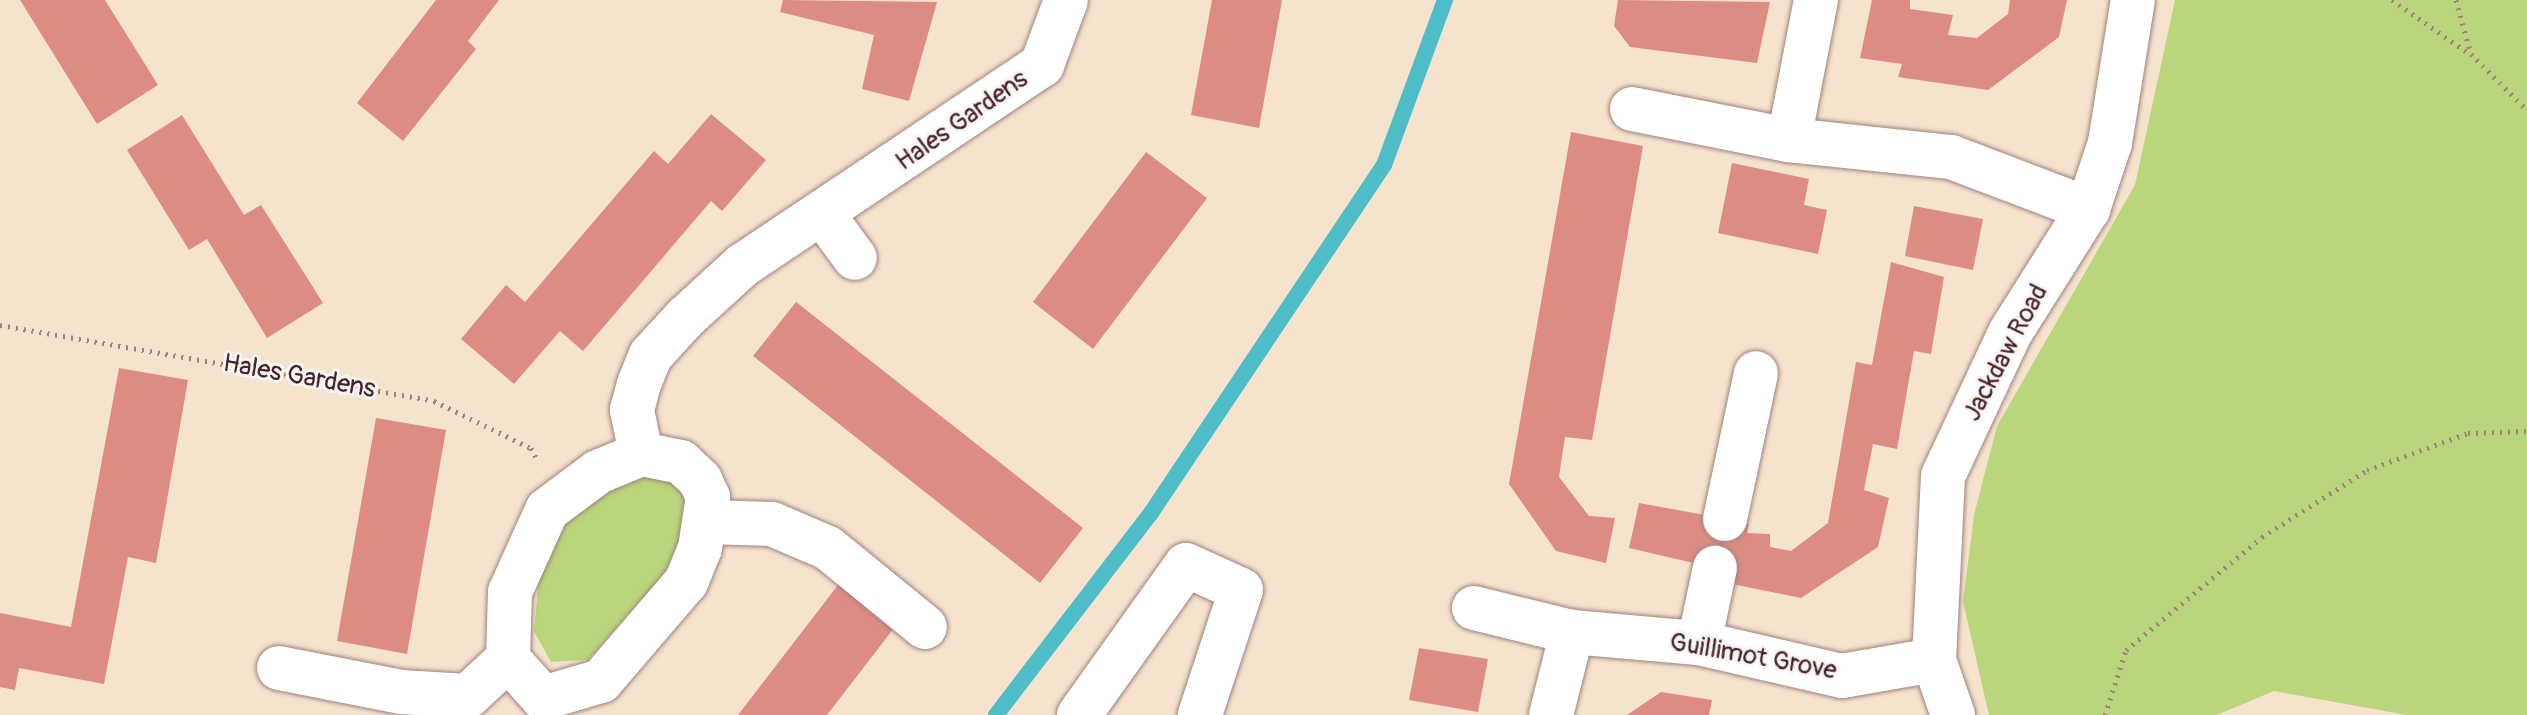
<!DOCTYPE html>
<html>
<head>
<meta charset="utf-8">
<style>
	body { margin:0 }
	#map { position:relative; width:2527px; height:715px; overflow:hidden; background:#f5e3ce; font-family:Pangolin,sans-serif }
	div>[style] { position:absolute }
	.green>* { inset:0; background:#b9d67c }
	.stream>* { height:16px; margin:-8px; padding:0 8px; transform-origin:8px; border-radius:8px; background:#4fbdc8 }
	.building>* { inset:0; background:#dd8c84 }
	.path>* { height:5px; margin-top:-2.5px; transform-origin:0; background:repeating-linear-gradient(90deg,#a0817c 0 2px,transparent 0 8px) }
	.roads { filter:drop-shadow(0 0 2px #a0817c) drop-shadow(0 0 2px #a0817c) }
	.minor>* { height:44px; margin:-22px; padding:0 22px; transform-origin:22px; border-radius:22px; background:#fff }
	span { translate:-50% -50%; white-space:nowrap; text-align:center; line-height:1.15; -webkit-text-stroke:6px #f6f6f2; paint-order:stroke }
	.street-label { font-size:26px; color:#4a1f2b }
</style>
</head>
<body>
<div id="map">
	<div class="green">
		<div style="clip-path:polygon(2175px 0,2527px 0,2527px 715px,2407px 715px,2274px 691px,2217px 715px,1989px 715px,1963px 602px,1974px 515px,1997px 426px,2135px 185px)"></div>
		<div style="clip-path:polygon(638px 476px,666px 476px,689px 495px,686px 532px,665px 573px,588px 660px,551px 662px,534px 631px,542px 544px,593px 501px)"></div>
	</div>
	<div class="stream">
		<div style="left:996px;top:715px;width:255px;rotate:-52.5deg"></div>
		<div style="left:1151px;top:513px;width:419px;rotate:-56.2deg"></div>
		<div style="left:1384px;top:165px;width:176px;rotate:-69.7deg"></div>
	</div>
	<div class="building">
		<div style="clip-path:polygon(20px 0,105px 0,158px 85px,97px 124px)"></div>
		<div style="clip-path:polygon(436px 0,499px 0,468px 41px,476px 49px,403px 141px,357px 103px)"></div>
		<div style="clip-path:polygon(783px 0,937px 2px,909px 101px,862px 89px,874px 35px,780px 12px)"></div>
		<div style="clip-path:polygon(1212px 0,1282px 0,1259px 128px,1191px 115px)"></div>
		<div style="clip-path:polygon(1618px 0,1770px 2px,1757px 63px,1630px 47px,1614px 26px)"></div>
		<div style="clip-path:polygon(1872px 0,1910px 0,1910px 9px,1953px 15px,1948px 35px,1977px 38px,2008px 14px,2010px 0,2067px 0,2059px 37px,1988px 90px,1898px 77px,1902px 64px,1860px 58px)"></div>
		<div style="clip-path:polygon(711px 114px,766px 160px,722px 211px,711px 201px,583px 351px,560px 331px,514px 384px,461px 339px,506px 285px,525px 302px,654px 151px,668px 164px)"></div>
		<div style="clip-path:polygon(182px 115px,244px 215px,261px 205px,323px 303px,267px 338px,207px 239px,189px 250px,127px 150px)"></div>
		<div style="clip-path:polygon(1571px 132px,1643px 146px,1592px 440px,1565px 437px,1559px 477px,1589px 516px,1615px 518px,1606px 563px,1556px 551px,1509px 484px)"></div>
		<div style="clip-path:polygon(1146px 152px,1207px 198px,1093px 349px,1033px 302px)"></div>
		<div style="clip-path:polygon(1732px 163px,1809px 179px,1804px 205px,1827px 210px,1818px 254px,1718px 233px)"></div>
		<div style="clip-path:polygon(1914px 206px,1983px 219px,1973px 270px,1905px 256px)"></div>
		<div style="clip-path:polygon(1891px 262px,1944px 277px,1931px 354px,1914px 351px,1897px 449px,1873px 444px,1864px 490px,1889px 498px,1878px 547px,1801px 598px,1732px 584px,1715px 568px,1629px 548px,1639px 503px,1749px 523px,1747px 533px,1770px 534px,1770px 547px,1791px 551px,1828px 523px,1856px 362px,1872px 365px)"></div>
		<div style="clip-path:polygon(796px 302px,1083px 528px,1040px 583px,753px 356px)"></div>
		<div style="clip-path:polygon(119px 368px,188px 380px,156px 563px,128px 557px,104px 684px,19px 668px,15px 690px,0 687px,0 613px,71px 627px)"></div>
		<div style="clip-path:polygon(376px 418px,446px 430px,407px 654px,337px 641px)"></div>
		<div style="clip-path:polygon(838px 585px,894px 628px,827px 715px,738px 715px)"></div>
		<div style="clip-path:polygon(1419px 648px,1488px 659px,1478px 712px,1409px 700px)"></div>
		<div style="clip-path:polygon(1661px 692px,1712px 700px,1709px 715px,1627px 715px)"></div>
	</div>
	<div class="path">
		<div style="left:2392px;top:0;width:95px;rotate:34.7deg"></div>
		<div style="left:2456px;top:0;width:56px;rotate:74.5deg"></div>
		<div style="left:2471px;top:54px;width:79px;rotate:45deg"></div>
		<div style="left:0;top:325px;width:441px;rotate:9.9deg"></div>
		<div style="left:434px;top:401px;width:108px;rotate:25.9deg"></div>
		<div style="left:531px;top:448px;width:13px;rotate:61deg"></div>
		<div style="left:2105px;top:715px;width:68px;rotate:-72.1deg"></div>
		<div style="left:2126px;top:650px;width:177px;rotate:-39.7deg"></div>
		<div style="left:2262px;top:537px;width:125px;rotate:-32.5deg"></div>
		<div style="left:2367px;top:470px;width:108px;rotate:-20.1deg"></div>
		<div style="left:2468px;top:433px;width:59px;rotate:-1.9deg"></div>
	</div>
	<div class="roads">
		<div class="minor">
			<div style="left:1632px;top:109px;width:160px;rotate:11.2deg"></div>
			<div style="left:1789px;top:140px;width:163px;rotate:6deg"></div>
			<div style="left:1951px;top:157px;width:147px;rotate:20.8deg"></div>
			<div style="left:1789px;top:140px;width:143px;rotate:-79.1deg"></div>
			<div style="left:824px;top:216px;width:52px;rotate:53.6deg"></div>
			<div style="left:641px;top:454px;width:41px;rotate:11.3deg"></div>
			<div style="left:681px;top:462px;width:26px;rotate:43deg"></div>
			<div style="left:700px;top:480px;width:19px;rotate:65deg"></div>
			<div style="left:708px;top:497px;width:52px;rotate:98.9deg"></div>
			<div style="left:700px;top:548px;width:37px;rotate:112deg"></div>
			<div style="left:686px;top:582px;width:130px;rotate:130.6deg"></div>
			<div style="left:601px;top:681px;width:60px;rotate:163.7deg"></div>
			<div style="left:543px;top:698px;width:52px;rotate:-131.9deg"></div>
			<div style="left:508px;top:659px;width:67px;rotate:-88.3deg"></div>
			<div style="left:510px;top:592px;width:90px;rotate:-65.7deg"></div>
			<div style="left:547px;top:510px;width:64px;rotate:-36.7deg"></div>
			<div style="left:598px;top:472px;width:47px;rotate:-22.7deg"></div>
			<div style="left:641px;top:454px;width:45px;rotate:-101.6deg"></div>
			<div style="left:632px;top:410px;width:27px;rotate:-75deg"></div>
			<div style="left:639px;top:384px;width:31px;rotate:-68deg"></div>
			<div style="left:651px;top:355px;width:52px;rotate:-47.4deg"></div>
			<div style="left:686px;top:317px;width:77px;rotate:-42.4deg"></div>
			<div style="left:743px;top:265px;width:360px;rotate:-33.8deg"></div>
			<div style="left:1042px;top:65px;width:69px;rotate:-69.7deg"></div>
			<div style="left:1725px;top:519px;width:149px;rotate:-78deg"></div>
			<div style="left:707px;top:522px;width:65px;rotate:1.8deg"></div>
			<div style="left:772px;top:524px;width:61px;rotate:23.2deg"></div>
			<div style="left:828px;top:548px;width:125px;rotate:39.2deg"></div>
			<div style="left:1474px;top:608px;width:101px;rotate:13.8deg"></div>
			<div style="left:1572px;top:632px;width:127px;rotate:5deg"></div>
			<div style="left:1699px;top:643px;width:147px;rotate:13deg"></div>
			<div style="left:1842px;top:676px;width:93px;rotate:-9.9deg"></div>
			<div style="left:1699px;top:643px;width:77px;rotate:-78deg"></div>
			<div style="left:279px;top:668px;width:124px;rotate:11.1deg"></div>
			<div style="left:401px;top:692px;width:67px;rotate:3.4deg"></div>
			<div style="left:468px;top:696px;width:54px;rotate:-42.8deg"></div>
			<div style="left:1079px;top:715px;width:184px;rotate:-54.5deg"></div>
			<div style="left:1186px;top:565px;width:60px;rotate:24.4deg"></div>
			<div style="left:1241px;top:590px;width:132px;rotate:108.2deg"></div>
			<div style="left:1551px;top:715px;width:86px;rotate:-75.8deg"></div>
			<div style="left:1953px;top:715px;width:58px;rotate:-109.1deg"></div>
			<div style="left:1934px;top:660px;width:184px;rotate:-87.2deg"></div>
			<div style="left:1943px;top:476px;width:158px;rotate:-64.9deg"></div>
			<div style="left:2010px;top:333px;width:146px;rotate:-57.8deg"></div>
			<div style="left:2088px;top:209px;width:70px;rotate:-71.6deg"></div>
			<div style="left:2110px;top:143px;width:145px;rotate:-80.9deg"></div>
		</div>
	</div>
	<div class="street-label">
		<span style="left:962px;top:121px;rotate:-35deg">Hales Gardens</span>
		<span style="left:2006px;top:353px;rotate:-62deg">Jackdaw Road</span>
		<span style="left:299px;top:377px;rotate:10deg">Hales Gardens</span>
		<span style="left:1753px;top:657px;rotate:10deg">Guillimot Grove</span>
	</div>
</div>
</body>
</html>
